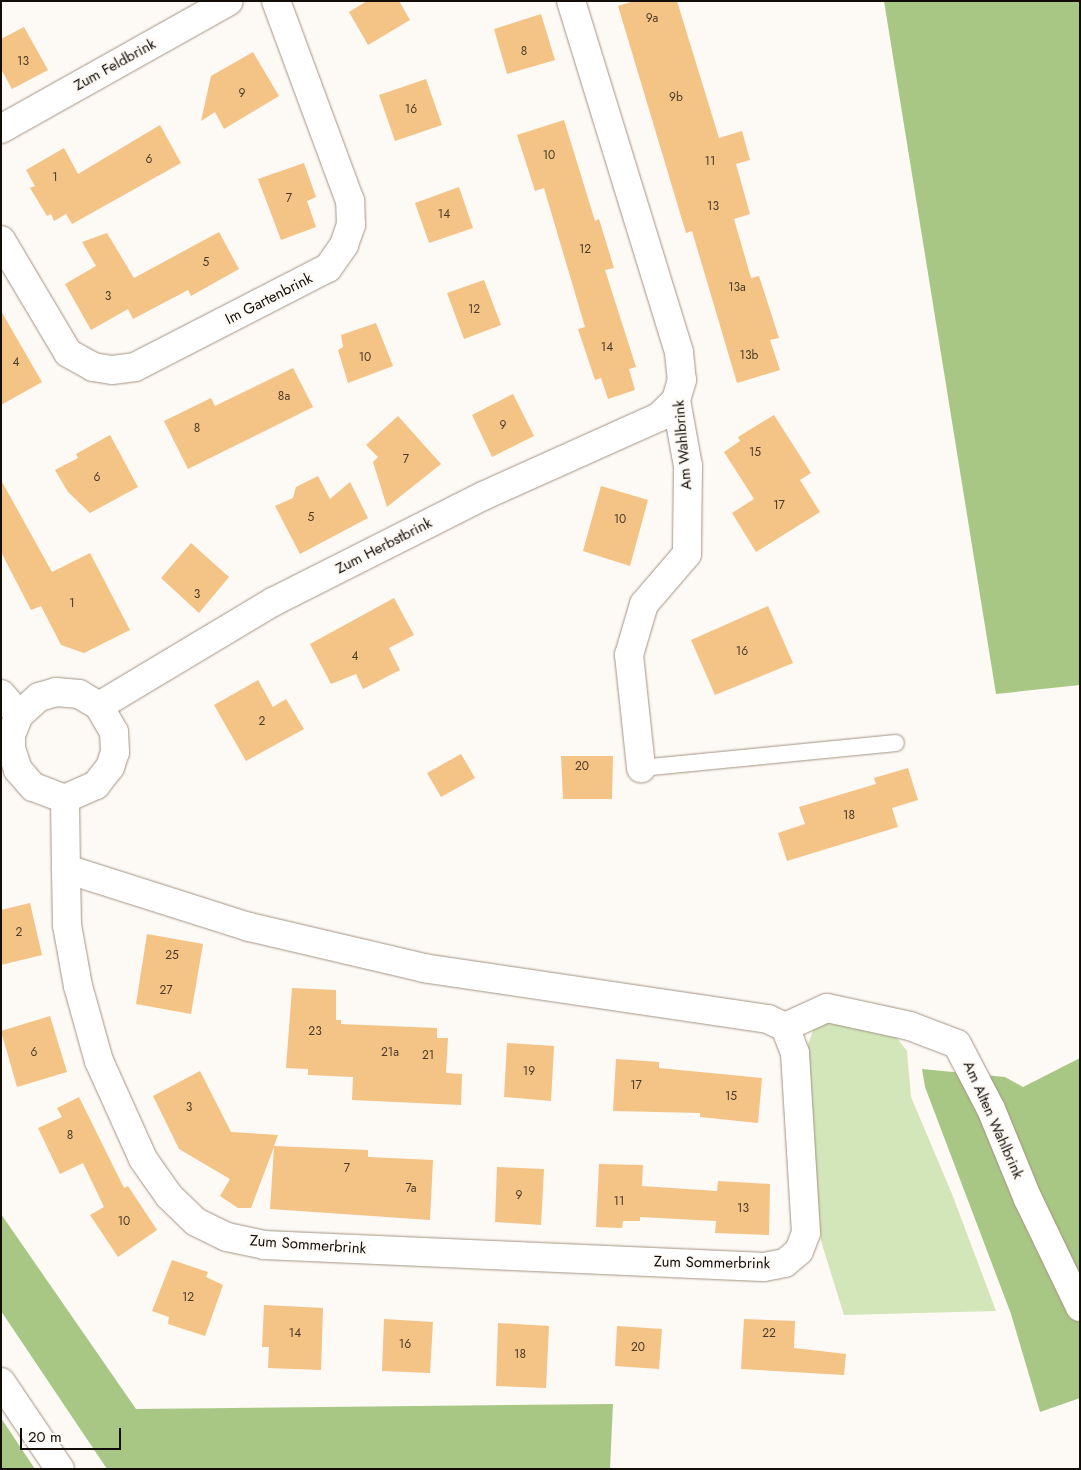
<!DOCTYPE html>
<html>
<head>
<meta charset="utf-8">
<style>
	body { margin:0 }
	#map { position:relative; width:1081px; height:1470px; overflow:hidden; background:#fdf9f5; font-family:Jost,sans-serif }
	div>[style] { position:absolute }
	.green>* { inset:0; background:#d2e6b9 }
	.forest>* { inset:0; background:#a9c784 }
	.building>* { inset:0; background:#f4c386 }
	.roads { filter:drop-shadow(0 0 1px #a39482) drop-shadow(0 0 1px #a39482) }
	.lane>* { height:16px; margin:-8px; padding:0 8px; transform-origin:8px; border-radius:8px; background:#fff }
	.street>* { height:28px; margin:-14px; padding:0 14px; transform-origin:14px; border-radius:14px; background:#fff }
	.secondary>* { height:28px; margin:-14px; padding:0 14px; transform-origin:14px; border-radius:14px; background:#fff }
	span { translate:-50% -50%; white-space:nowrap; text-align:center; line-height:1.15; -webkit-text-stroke:4.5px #fdf9f5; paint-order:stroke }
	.number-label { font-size:12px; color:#4a3a27 }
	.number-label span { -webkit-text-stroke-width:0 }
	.street-label { font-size:15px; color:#120d07 }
	.frame { position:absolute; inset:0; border:2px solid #120d07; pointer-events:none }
	.scale { position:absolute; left:20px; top:1428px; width:101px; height:22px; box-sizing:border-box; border:2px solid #120d07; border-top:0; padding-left:6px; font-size:15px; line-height:18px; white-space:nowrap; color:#120d07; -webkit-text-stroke:4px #fdf9f5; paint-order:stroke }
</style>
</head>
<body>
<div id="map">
	<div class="green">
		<div style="clip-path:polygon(831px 1020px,893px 1033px,907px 1051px,911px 1097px,952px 1194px,996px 1311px,844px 1315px,821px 1241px,807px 1047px,814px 1028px)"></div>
	</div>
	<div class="forest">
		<div style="clip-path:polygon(884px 1px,1080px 1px,1080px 685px,996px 694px)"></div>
		<div style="clip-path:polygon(1080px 1058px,1080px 1398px,1040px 1412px,1011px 1314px,925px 1087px,922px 1069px,1005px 1077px,1023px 1087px)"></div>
		<div style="clip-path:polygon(1px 1214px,136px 1409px,613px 1404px,610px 1469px,107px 1469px,1px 1311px)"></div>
		<div style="clip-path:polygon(1px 1418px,35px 1469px,1px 1469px)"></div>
	</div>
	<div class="building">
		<div style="clip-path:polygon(367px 1px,399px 1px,410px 20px,368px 45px,349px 12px)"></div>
		<div style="clip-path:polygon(634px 1px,677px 1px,719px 138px,742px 131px,750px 160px,736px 164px,750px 214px,734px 219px,751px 278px,759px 276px,779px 338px,770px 340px,780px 370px,737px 383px,692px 231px,686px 233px,618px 6px)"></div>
		<div style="clip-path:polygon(541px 14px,555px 60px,507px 74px,494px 29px)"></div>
		<div style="clip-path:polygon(24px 27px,48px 70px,12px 89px,1px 69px,1px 39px)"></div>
		<div style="clip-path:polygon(253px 52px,279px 96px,224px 129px,215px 112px,201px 121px,211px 76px)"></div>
		<div style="clip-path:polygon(426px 79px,442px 125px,395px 141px,379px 95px)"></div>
		<div style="clip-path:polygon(564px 120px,595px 221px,599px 219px,614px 268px,605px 270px,636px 367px,629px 369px,635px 390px,608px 399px,601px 378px,595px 380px,578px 329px,585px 327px,544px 188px,535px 191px,517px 135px)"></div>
		<div style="clip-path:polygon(160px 125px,181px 163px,72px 224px,66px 214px,54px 221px,51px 214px,47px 216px,30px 188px,35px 186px,26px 170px,64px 148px,78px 174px)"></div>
		<div style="clip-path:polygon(304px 163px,316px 197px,307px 201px,316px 227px,281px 240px,258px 179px)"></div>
		<div style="clip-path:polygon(459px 187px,473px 228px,429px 243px,415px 203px)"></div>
		<div style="clip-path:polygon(219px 232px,239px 269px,191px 296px,188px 290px,133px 319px,128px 309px,91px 330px,65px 284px,96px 266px,82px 242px,107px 233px,134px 278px)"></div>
		<div style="clip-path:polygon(484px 280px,501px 325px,464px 339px,447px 293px)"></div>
		<div style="clip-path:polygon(1px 311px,42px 382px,1px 405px)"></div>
		<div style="clip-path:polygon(376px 323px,393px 366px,348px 383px,338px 350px,343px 347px,341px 335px)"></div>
		<div style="clip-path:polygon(293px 368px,313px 407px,188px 469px,164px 421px,211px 398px,215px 406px)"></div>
		<div style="clip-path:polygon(513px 394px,534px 436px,492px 457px,472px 415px)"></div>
		<div style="clip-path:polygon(774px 415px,811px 473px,800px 480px,820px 512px,756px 552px,732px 513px,754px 499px,724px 452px,740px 441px,738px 437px)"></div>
		<div style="clip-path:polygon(398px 416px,441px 464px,387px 507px,373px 462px,378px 457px,366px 445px)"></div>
		<div style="clip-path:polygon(110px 435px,138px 487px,90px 513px,68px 492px,55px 470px,78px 458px,76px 454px)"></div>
		<div style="clip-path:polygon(318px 476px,330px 499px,350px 482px,368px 518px,300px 554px,275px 506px,293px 498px,296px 487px)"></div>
		<div style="clip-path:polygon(1px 480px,52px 572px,90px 553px,130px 630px,84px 653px,61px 645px,41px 606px,31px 610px,1px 552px)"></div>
		<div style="clip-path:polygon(601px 486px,648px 500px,630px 566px,583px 551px)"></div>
		<div style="clip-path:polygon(191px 543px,229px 577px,199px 613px,161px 578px)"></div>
		<div style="clip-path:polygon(394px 598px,414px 635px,389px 648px,400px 670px,363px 689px,356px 674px,331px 684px,310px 644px)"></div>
		<div style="clip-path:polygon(768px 606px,793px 663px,715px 695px,691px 640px)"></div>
		<div style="clip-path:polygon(258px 680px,273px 707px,286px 699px,304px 729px,246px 761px,214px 705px)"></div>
		<div style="clip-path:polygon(461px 754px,475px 778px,441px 797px,427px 773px)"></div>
		<div style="clip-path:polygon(561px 756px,613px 756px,612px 799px,563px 799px)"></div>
		<div style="clip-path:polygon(908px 768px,918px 800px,892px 808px,898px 827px,787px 861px,778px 833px,805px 824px,799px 807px,876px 784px,874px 778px)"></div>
		<div style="clip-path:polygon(30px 903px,42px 955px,1px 965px,1px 910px)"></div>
		<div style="clip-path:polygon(147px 934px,203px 944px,191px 1014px,136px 1004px)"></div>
		<div style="clip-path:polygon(292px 988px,336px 990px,336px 1020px,341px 1020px,341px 1024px,437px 1028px,437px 1038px,448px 1038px,446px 1073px,462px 1074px,461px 1105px,352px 1100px,353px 1077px,308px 1075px,308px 1069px,286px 1068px)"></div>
		<div style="clip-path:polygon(50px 1016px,67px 1072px,17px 1087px,1px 1031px)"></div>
		<div style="clip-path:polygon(507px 1043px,554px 1046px,551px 1101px,504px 1097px)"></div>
		<div style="clip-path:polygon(616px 1059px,659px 1062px,659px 1068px,762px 1078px,758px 1123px,700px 1117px,700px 1113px,613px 1111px)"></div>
		<div style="clip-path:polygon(200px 1071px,231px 1132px,278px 1135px,274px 1146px,368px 1150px,368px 1157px,433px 1160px,430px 1220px,270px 1209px,274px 1147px,251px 1208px,238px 1208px,220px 1196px,230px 1179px,179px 1149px,153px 1096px)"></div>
		<div style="clip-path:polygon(79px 1097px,124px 1188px,128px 1186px,157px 1230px,118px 1257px,90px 1215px,104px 1207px,83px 1163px,60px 1174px,38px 1128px,62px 1117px,57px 1108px)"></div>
		<div style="clip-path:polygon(599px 1164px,643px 1165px,642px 1186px,717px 1191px,718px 1181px,770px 1184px,769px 1235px,715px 1233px,716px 1221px,640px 1217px,640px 1221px,623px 1221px,622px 1228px,596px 1227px)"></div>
		<div style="clip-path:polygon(497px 1167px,544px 1169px,541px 1225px,495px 1222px)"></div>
		<div style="clip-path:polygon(172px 1260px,208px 1272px,206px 1277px,223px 1285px,205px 1336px,168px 1324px,169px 1317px,152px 1311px)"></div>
		<div style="clip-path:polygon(264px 1305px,323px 1308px,321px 1370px,268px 1368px,269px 1347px,262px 1347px)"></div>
		<div style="clip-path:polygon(384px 1319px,433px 1322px,430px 1373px,382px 1371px)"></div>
		<div style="clip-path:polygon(744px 1319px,795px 1321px,794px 1348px,846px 1354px,844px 1375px,741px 1369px)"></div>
		<div style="clip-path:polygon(498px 1323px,549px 1326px,546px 1388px,496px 1386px)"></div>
		<div style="clip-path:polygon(617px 1326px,662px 1329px,659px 1369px,615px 1366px)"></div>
	</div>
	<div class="roads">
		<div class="lane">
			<div style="left:641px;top:768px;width:256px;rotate:-5.6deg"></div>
		</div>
		<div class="street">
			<div style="left:571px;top:1px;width:368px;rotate:72.9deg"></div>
			<div style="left:679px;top:353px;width:27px;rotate:84deg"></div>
			<div style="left:682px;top:380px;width:21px;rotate:107deg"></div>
			<div style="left:676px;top:400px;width:67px;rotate:79.7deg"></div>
			<div style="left:688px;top:466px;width:88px;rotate:90.7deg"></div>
			<div style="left:687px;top:554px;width:66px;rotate:130.7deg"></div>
			<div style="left:644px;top:604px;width:53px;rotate:106.4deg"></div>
			<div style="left:629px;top:655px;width:114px;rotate:83.9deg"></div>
			<div style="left:1px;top:129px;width:261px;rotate:-29.3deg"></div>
			<div style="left:1px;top:240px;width:131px;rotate:59.3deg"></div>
			<div style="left:68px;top:353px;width:29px;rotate:29deg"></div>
			<div style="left:93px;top:367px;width:19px;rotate:9deg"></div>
			<div style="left:112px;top:370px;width:23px;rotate:-7deg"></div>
			<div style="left:135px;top:367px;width:217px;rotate:-27.2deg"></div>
			<div style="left:328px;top:268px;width:28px;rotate:-55deg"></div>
			<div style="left:344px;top:245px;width:21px;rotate:-71deg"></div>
			<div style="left:351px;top:225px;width:24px;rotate:-92deg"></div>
			<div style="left:350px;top:201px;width:213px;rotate:-110.3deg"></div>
			<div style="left:56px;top:692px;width:23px;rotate:5deg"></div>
			<div style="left:79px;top:694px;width:23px;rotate:31deg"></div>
			<div style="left:99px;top:706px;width:30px;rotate:60deg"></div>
			<div style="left:114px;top:732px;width:20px;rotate:87deg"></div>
			<div style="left:115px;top:752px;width:16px;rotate:108deg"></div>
			<div style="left:110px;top:767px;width:23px;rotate:128deg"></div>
			<div style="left:96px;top:785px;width:34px;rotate:156deg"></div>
			<div style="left:65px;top:799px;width:34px;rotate:-159deg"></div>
			<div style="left:33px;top:787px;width:23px;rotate:-131deg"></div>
			<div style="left:18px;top:770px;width:22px;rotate:-108deg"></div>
			<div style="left:11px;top:749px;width:14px;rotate:-90deg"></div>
			<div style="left:11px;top:735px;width:22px;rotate:-68deg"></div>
			<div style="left:19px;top:715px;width:27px;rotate:-42deg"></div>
			<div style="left:39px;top:697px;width:18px;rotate:-16deg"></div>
			<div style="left:1px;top:694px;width:28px;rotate:49deg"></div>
			<div style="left:99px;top:706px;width:203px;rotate:-30.9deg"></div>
			<div style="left:273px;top:602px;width:235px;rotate:-26.8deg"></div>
			<div style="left:483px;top:496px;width:193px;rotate:-24.2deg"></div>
			<div style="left:659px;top:417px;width:24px;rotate:-45deg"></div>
			<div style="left:65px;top:799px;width:70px;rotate:89.2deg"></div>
			<div style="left:66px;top:869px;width:56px;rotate:89deg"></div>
			<div style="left:67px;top:925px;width:62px;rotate:79.8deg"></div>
			<div style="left:78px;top:986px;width:78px;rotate:74.4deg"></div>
			<div style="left:99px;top:1061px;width:107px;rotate:65.8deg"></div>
			<div style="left:143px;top:1159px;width:45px;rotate:54.9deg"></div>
			<div style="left:169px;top:1196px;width:37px;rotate:44deg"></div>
			<div style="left:196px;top:1222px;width:34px;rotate:26deg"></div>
			<div style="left:227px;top:1237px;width:38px;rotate:12deg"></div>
			<div style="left:264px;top:1245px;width:500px;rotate:2.52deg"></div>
			<div style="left:764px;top:1267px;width:21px;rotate:-11deg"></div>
			<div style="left:785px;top:1263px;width:18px;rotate:-41deg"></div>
			<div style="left:799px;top:1251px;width:19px;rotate:-69deg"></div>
			<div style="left:806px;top:1233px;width:180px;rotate:-93.5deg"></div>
			<div style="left:795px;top:1053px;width:28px;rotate:-111deg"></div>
			<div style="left:785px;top:1027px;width:19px;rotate:-155deg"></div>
			<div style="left:768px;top:1019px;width:348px;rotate:-171.6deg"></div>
			<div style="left:424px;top:968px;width:180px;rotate:-166.8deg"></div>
			<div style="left:249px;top:927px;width:192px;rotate:-162.4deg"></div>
			<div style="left:785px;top:1027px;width:46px;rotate:-24.3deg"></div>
			<div style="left:827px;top:1008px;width:85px;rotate:12.2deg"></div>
			<div style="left:910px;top:1026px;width:50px;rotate:21deg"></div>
			<div style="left:957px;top:1044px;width:73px;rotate:62.4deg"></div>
			<div style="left:991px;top:1109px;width:97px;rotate:67.7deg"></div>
			<div style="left:1028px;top:1199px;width:120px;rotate:64.3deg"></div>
		</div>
		<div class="secondary">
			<div style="left:1px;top:1382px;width:105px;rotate:55.9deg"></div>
		</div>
	</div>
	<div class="number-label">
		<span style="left:652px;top:19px">9a</span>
		<span style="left:524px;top:52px">8</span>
		<span style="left:23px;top:62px">13</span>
		<span style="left:242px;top:94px">9</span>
		<span style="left:676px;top:98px">9b</span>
		<span style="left:411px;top:110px">16</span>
		<span style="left:549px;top:156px">10</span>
		<span style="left:149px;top:160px">6</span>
		<span style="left:710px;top:162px">11</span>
		<span style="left:55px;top:178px">1</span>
		<span style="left:289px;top:199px">7</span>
		<span style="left:713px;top:207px">13</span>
		<span style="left:444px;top:215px">14</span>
		<span style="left:585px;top:250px">12</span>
		<span style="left:206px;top:263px">5</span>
		<span style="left:737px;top:288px">13a</span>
		<span style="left:108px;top:297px">3</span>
		<span style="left:474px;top:310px">12</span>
		<span style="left:607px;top:348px">14</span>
		<span style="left:749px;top:356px">13b</span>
		<span style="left:365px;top:358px">10</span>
		<span style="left:16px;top:363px">4</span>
		<span style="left:284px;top:397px">8a</span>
		<span style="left:503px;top:426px">9</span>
		<span style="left:197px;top:429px">8</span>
		<span style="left:755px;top:453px">15</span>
		<span style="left:406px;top:460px">7</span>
		<span style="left:97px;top:478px">6</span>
		<span style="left:779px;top:506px">17</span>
		<span style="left:311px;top:518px">5</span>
		<span style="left:620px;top:520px">10</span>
		<span style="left:197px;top:595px">3</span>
		<span style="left:72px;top:604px">1</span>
		<span style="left:742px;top:652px">16</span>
		<span style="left:355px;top:657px">4</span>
		<span style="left:262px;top:722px">2</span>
		<span style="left:582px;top:767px">20</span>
		<span style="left:849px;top:816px">18</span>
		<span style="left:19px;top:933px">2</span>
		<span style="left:172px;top:956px">25</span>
		<span style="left:166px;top:991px">27</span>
		<span style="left:315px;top:1032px">23</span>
		<span style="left:34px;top:1053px">6</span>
		<span style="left:390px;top:1053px">21a</span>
		<span style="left:428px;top:1056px">21</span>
		<span style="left:529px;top:1072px">19</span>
		<span style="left:636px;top:1086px">17</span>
		<span style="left:731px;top:1097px">15</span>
		<span style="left:189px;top:1108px">3</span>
		<span style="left:70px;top:1136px">8</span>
		<span style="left:347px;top:1169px">7</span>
		<span style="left:411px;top:1189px">7a</span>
		<span style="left:519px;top:1196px">9</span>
		<span style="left:619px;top:1202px">11</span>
		<span style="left:743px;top:1209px">13</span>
		<span style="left:124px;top:1222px">10</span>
		<span style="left:188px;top:1298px">12</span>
		<span style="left:295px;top:1334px">14</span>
		<span style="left:769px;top:1334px">22</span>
		<span style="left:405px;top:1345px">16</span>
		<span style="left:638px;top:1348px">20</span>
		<span style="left:520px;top:1355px">18</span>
	</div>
	<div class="street-label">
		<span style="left:115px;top:65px;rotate:-29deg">Zum Feldbrink</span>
		<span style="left:269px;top:299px;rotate:-27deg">Im Gartenbrink</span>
		<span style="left:683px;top:445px;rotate:-95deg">Am Wahlbrink</span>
		<span style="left:384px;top:546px;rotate:-27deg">Zum Herbstbrink</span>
		<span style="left:993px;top:1120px;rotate:66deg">Am Alten Wahlbrink</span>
		<span style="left:308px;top:1245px;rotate:4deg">Zum Sommerbrink</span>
		<span style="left:712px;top:1263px;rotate:1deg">Zum Sommerbrink</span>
	</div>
	<div class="frame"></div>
	<div class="scale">20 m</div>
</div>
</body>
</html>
